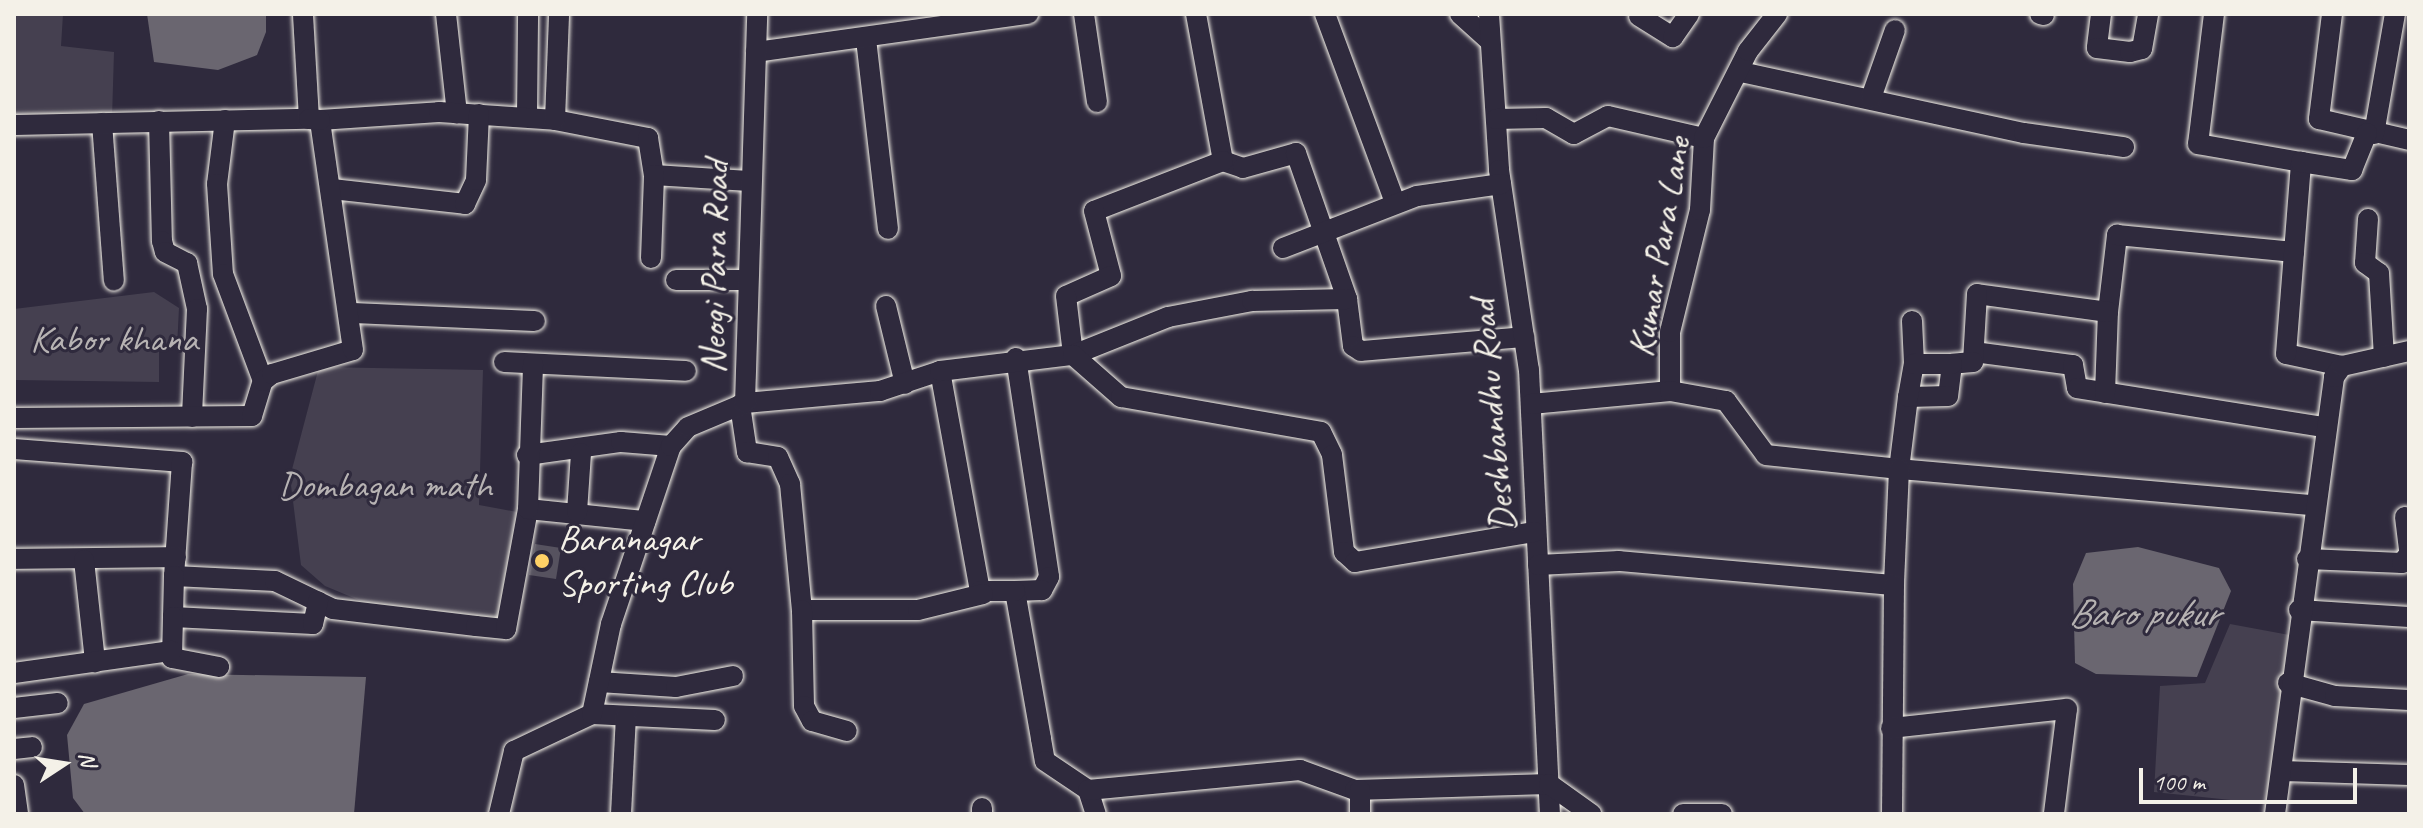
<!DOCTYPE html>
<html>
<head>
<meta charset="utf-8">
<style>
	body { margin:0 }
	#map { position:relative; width:2423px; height:828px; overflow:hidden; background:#2f2a3d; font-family:Caveat,sans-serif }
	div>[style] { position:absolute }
	.green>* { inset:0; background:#454050 }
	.water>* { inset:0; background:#6a6670 }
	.building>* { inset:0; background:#56525f }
	.roads { filter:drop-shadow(0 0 2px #f4f1e8) drop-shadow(0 0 2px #f4f1e8) }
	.minor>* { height:20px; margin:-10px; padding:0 10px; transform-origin:10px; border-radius:10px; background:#2f2a3d }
	.dots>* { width:22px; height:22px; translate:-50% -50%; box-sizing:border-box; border:4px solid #2f2a3d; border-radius:50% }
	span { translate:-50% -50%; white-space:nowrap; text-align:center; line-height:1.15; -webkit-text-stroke:6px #2f2a3d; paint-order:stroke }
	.street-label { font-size:38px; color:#f4f1e8 }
	.park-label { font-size:38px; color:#b7b3b3 }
	.poi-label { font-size:38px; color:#f4f1e8 }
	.left { translate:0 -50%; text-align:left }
	.water-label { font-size:40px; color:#b6b2b2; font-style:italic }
	.frame { position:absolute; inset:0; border:16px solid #f4f1e8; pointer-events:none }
	.north { position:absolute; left:24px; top:724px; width:80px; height:80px; -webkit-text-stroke:6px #2f2a3d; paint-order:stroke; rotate:78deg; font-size:22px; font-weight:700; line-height:32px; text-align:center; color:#f4f1e8 }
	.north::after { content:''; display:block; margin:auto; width:28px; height:36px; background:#f4f1e8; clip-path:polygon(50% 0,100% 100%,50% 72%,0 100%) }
	.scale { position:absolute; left:2139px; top:768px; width:218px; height:36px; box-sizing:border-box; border:4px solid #f4f1e8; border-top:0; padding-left:10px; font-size:24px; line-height:28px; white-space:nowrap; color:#f4f1e8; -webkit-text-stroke:6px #2f2a3d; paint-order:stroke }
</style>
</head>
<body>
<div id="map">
	<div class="green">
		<div style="clip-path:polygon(14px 14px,63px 14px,61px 46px,114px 52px,112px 118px,14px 120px)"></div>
		<div style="clip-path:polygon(154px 292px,179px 308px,177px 348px,159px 347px,159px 382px,15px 380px,14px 309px)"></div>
		<div style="clip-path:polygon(319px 367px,483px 370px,479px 505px,528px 514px,500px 619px,373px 606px,325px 586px,301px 565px,290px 477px)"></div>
		<div style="clip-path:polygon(2230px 624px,2290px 635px,2269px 804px,2154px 792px,2160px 686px,2205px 683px)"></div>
	</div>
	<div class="water">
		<div style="clip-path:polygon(147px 14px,266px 14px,266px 32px,257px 55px,218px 70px,154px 62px)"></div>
		<div style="clip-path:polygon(2138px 547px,2219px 568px,2231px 591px,2197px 677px,2096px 674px,2075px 663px,2073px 584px,2086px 553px)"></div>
		<div style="clip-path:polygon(188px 674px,366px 677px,354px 814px,85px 814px,73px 798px,67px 735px,84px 704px)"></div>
	</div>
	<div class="building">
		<div style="clip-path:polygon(535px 544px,561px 548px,556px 579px,529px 575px)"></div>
	</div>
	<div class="roads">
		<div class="minor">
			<div style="left:446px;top:14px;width:100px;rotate:83.7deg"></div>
			<div style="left:1084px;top:14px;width:89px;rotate:81.6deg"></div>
			<div style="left:1196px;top:14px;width:149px;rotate:79.6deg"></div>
			<div style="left:1223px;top:161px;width:21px;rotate:19deg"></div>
			<div style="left:1243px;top:168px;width:55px;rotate:-15.8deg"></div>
			<div style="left:1296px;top:153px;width:155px;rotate:70.7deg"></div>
			<div style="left:1347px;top:299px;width:47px;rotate:82.7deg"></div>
			<div style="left:1353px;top:346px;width:9px;rotate:32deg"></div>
			<div style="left:1361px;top:351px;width:164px;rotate:-4.9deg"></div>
			<div style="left:1325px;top:14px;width:201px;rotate:69.6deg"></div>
			<div style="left:1460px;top:14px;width:40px;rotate:42deg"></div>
			<div style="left:1489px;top:14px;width:156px;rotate:86.3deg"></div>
			<div style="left:1499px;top:170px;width:202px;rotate:81.5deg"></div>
			<div style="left:1529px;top:370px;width:444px;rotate:87.3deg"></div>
			<div style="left:2040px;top:14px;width:4px;rotate:14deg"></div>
			<div style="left:2101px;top:14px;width:34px;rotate:97deg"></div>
			<div style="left:2097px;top:48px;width:33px;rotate:7deg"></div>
			<div style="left:2130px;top:52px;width:12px;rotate:-14deg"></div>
			<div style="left:2142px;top:49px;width:36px;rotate:-80deg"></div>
			<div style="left:2214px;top:14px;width:131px;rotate:97deg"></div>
			<div style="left:2198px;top:144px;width:105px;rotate:9.9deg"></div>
			<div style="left:2332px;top:14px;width:106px;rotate:97.1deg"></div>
			<div style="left:2319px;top:119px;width:92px;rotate:13.1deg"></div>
			<div style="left:1639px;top:16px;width:40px;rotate:32deg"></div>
			<div style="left:1673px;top:37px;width:28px;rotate:-55deg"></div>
			<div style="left:866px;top:39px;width:191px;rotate:83.4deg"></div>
			<div style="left:756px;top:52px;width:275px;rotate:-8deg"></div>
			<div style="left:1741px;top:72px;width:289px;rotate:12.2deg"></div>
			<div style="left:2024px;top:133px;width:101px;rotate:8deg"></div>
			<div style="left:1871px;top:98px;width:72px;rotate:-70.6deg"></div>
			<div style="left:527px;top:116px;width:102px;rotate:-89.4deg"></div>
			<div style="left:1496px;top:119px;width:50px;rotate:-1.1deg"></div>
			<div style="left:1546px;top:118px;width:32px;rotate:30deg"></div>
			<div style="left:1574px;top:134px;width:38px;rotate:-28deg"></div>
			<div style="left:1608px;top:116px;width:98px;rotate:12.9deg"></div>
			<div style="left:225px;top:120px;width:64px;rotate:97.1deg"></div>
			<div style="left:217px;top:184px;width:90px;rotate:86.2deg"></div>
			<div style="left:223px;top:274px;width:114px;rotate:69.5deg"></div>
			<div style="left:320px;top:120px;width:119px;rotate:-3.8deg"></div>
			<div style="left:439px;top:112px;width:116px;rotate:3.9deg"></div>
			<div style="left:555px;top:120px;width:95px;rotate:11deg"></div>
			<div style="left:648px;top:138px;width:37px;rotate:81deg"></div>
			<div style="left:654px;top:175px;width:95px;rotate:3.6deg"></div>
			<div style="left:555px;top:120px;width:106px;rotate:-87.8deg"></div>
			<div style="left:159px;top:121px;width:120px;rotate:88.6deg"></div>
			<div style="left:162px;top:241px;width:11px;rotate:75deg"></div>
			<div style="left:165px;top:252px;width:25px;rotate:27deg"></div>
			<div style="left:187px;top:263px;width:47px;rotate:77.7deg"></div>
			<div style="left:197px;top:309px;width:108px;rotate:92.7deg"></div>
			<div style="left:102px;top:123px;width:158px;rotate:85.7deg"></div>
			<div style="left:14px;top:125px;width:295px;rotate:-1.2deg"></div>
			<div style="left:309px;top:119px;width:105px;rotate:-93.3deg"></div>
			<div style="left:2374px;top:134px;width:122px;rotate:-80.1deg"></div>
			<div style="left:1223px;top:161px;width:138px;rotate:158.8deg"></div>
			<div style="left:1094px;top:211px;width:67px;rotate:75.3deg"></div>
			<div style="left:1111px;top:276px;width:49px;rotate:156deg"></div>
			<div style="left:1066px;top:296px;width:59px;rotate:83.2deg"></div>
			<div style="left:1073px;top:355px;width:102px;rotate:-21.8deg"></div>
			<div style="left:1168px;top:317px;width:86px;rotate:-10.8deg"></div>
			<div style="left:1252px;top:301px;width:95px;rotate:-1.2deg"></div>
			<div style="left:332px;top:189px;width:134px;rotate:6.4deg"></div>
			<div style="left:465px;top:204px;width:26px;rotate:-65deg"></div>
			<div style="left:476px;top:180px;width:66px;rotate:-87.4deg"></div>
			<div style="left:2368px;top:219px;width:44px;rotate:93.9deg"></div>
			<div style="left:2365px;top:263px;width:17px;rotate:36deg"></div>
			<div style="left:2379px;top:273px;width:84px;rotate:86.6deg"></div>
			<div style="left:1283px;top:248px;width:144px;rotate:-21.2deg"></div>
			<div style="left:1417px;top:196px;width:85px;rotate:-8.1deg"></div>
			<div style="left:651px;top:258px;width:83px;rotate:-87.9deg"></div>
			<div style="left:676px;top:280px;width:69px"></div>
			<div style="left:886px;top:306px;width:80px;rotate:76.3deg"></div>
			<div style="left:2108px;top:312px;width:78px;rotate:-83.3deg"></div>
			<div style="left:2117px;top:235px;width:178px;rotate:5.5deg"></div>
			<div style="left:352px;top:313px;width:183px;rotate:2.5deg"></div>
			<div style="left:1912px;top:321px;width:43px;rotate:87.3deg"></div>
			<div style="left:1974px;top:352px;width:100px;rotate:7.5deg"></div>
			<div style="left:2073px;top:365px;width:23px;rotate:80deg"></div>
			<div style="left:2077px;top:388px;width:250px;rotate:9deg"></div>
			<div style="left:1016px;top:358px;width:221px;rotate:81.4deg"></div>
			<div style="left:1049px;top:577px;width:15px;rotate:118deg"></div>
			<div style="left:1042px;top:590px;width:27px;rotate:178deg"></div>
			<div style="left:1015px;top:591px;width:150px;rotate:80deg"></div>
			<div style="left:1041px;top:739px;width:22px;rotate:80deg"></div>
			<div style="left:1045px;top:761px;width:52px;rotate:34deg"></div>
			<div style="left:1088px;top:790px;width:25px;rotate:72deg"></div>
			<div style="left:504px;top:362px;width:182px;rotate:2.8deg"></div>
			<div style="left:2342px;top:366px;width:57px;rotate:-167.9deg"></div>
			<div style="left:2286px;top:354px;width:193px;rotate:-85.5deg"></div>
			<div style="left:2301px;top:162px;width:52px;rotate:8.9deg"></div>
			<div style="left:2352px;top:170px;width:40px;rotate:-68deg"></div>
			<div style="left:940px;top:371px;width:224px;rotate:79.7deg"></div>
			<div style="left:980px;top:591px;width:35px"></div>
			<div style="left:1670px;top:391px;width:59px;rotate:-90deg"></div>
			<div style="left:1670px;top:332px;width:126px;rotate:-76.2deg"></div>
			<div style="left:1700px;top:210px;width:72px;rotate:-86.8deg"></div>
			<div style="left:1704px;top:138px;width:97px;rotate:-63.2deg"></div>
			<div style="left:1748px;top:51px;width:47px;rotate:-51.9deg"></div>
			<div style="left:2105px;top:393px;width:81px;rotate:-87.9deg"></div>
			<div style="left:2108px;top:312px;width:132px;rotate:-172.2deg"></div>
			<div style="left:1977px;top:294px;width:68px;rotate:93.4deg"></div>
			<div style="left:1973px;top:362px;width:21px;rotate:175deg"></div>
			<div style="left:1952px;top:364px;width:32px;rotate:97deg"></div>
			<div style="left:1948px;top:396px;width:40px;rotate:178.6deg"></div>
			<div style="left:1908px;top:397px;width:73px;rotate:97.1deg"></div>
			<div style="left:1899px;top:469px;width:417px;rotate:5deg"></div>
			<div style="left:1908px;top:397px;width:34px;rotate:-80deg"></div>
			<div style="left:1914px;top:364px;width:38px"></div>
			<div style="left:745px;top:403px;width:136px;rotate:-5.1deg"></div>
			<div style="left:880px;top:391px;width:63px;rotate:-18.4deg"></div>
			<div style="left:940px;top:371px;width:134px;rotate:-6.9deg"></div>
			<div style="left:1073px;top:355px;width:64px;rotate:41.2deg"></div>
			<div style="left:1121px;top:397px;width:203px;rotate:9.9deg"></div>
			<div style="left:1321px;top:432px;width:25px;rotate:64deg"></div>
			<div style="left:1332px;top:455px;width:98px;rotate:82.9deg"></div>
			<div style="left:1344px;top:552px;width:15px;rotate:42deg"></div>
			<div style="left:1355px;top:562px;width:182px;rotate:-9.5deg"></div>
			<div style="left:1531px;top:404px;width:140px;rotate:-5.3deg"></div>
			<div style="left:1670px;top:391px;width:57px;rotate:10.1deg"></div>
			<div style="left:1726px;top:401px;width:67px;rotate:53.5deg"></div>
			<div style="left:1766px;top:455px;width:134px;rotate:6deg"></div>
			<div style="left:1899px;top:469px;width:116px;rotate:92.5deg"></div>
			<div style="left:740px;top:405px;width:48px;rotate:81.5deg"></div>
			<div style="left:747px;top:452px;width:31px;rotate:9deg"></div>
			<div style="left:778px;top:457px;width:30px;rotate:66deg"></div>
			<div style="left:790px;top:484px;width:127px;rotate:84.6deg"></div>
			<div style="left:802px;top:610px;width:116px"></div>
			<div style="left:918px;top:610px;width:67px;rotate:-13.8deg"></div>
			<div style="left:14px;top:418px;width:238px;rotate:-0.5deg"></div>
			<div style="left:252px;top:416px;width:37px;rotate:-73deg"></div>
			<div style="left:263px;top:381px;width:11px;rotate:-38deg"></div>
			<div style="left:272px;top:374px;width:84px;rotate:-16.5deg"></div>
			<div style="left:353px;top:350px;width:232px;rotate:-98.2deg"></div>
			<div style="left:320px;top:120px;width:11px;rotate:-175deg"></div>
			<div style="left:14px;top:449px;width:169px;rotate:4.4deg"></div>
			<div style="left:182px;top:462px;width:114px;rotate:94deg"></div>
			<div style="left:174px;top:576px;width:101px;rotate:2.8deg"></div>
			<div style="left:275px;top:581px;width:64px;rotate:25.8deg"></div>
			<div style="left:333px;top:609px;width:144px;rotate:6.8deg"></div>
			<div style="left:476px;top:626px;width:30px;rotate:6deg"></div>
			<div style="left:506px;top:629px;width:122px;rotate:-79.6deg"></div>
			<div style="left:528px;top:509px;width:118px;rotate:5.9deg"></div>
			<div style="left:527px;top:455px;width:95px;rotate:-7.9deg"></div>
			<div style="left:621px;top:442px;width:50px;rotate:4.6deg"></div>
			<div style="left:528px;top:509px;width:145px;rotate:-88deg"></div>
			<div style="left:577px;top:512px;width:59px;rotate:-86.1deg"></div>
			<div style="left:2405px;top:517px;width:35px;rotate:83deg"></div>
			<div style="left:14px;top:559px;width:162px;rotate:-0.7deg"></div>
			<div style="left:2307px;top:559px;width:95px;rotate:2.4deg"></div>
			<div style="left:2402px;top:563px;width:11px;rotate:-52deg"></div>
			<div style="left:84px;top:560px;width:103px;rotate:83.8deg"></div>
			<div style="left:1538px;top:565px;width:81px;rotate:-2.8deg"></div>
			<div style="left:1619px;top:561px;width:276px;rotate:5deg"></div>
			<div style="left:1894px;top:585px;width:229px;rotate:90.5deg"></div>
			<div style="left:174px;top:576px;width:41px;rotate:91.4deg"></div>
			<div style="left:173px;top:617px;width:140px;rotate:2.9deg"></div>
			<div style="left:313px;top:624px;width:23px;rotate:-77deg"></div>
			<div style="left:802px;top:610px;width:96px;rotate:88.8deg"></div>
			<div style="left:804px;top:706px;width:17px;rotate:62deg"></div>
			<div style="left:812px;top:721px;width:36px;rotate:16deg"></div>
			<div style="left:2299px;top:610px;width:110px;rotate:3.6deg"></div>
			<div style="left:173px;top:617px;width:41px;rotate:91.4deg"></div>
			<div style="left:172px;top:658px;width:48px;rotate:10.8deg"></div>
			<div style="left:14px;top:673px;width:159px;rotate:-8deg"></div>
			<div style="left:599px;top:682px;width:77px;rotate:3.7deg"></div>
			<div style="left:676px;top:687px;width:58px;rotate:-10.9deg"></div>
			<div style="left:2288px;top:683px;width:49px;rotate:15.5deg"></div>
			<div style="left:2335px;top:696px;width:74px;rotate:3.1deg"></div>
			<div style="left:14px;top:708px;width:44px;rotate:-6.5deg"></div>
			<div style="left:592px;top:714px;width:123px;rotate:2.8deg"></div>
			<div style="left:1891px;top:728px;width:177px;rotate:-6.2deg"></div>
			<div style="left:2067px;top:709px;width:106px;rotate:97.1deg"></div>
			<div style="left:14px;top:749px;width:18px;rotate:-6deg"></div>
			<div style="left:2282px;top:771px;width:127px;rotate:1.8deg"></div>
			<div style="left:14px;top:785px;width:29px;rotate:82deg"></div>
			<div style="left:1088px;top:790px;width:213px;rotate:-5.4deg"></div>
			<div style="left:1300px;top:770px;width:59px;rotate:20deg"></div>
			<div style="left:1355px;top:790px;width:194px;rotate:-1.8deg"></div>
			<div style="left:1549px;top:784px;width:52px;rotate:35.5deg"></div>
			<div style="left:1360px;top:790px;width:24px;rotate:90deg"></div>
			<div style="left:499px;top:814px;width:65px;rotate:-76.6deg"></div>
			<div style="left:514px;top:751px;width:86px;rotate:-25.4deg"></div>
			<div style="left:592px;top:714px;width:92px;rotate:-78.1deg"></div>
			<div style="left:611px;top:624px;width:188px;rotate:-71.4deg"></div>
			<div style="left:671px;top:446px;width:25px;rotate:-48deg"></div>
			<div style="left:688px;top:427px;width:62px;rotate:-22.8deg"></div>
			<div style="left:745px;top:403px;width:389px;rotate:-88.2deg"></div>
			<div style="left:621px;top:814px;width:98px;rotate:-87.1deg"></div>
			<div style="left:982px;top:814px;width:6px;rotate:-90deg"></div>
			<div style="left:1683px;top:814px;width:39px"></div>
			<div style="left:2275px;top:814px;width:441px;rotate:-82.3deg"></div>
			<div style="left:2334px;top:377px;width:14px;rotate:-54deg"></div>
			<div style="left:2342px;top:366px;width:69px;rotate:-12.6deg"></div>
		</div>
	</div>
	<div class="dots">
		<div style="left:542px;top:561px;background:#ffd166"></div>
	</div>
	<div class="street-label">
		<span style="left:1659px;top:247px;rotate:-80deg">Kumar Para Lane</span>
		<span style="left:714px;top:267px;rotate:-89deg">Neogi Para Road</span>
		<span style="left:1492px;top:416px;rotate:-95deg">Deshbandhu Road</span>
	</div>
	<div class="park-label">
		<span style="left:114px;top:339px">Kabor khana</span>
		<span style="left:385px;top:485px">Dombagan math</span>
	</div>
	<div class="poi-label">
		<span class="left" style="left:558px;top:561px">Baranagar<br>Sporting Club</span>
	</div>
	<div class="water-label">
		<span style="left:2143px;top:613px">Baro pukur</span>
	</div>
	<div class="frame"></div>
	<div class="north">N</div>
	<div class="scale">100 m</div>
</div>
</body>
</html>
